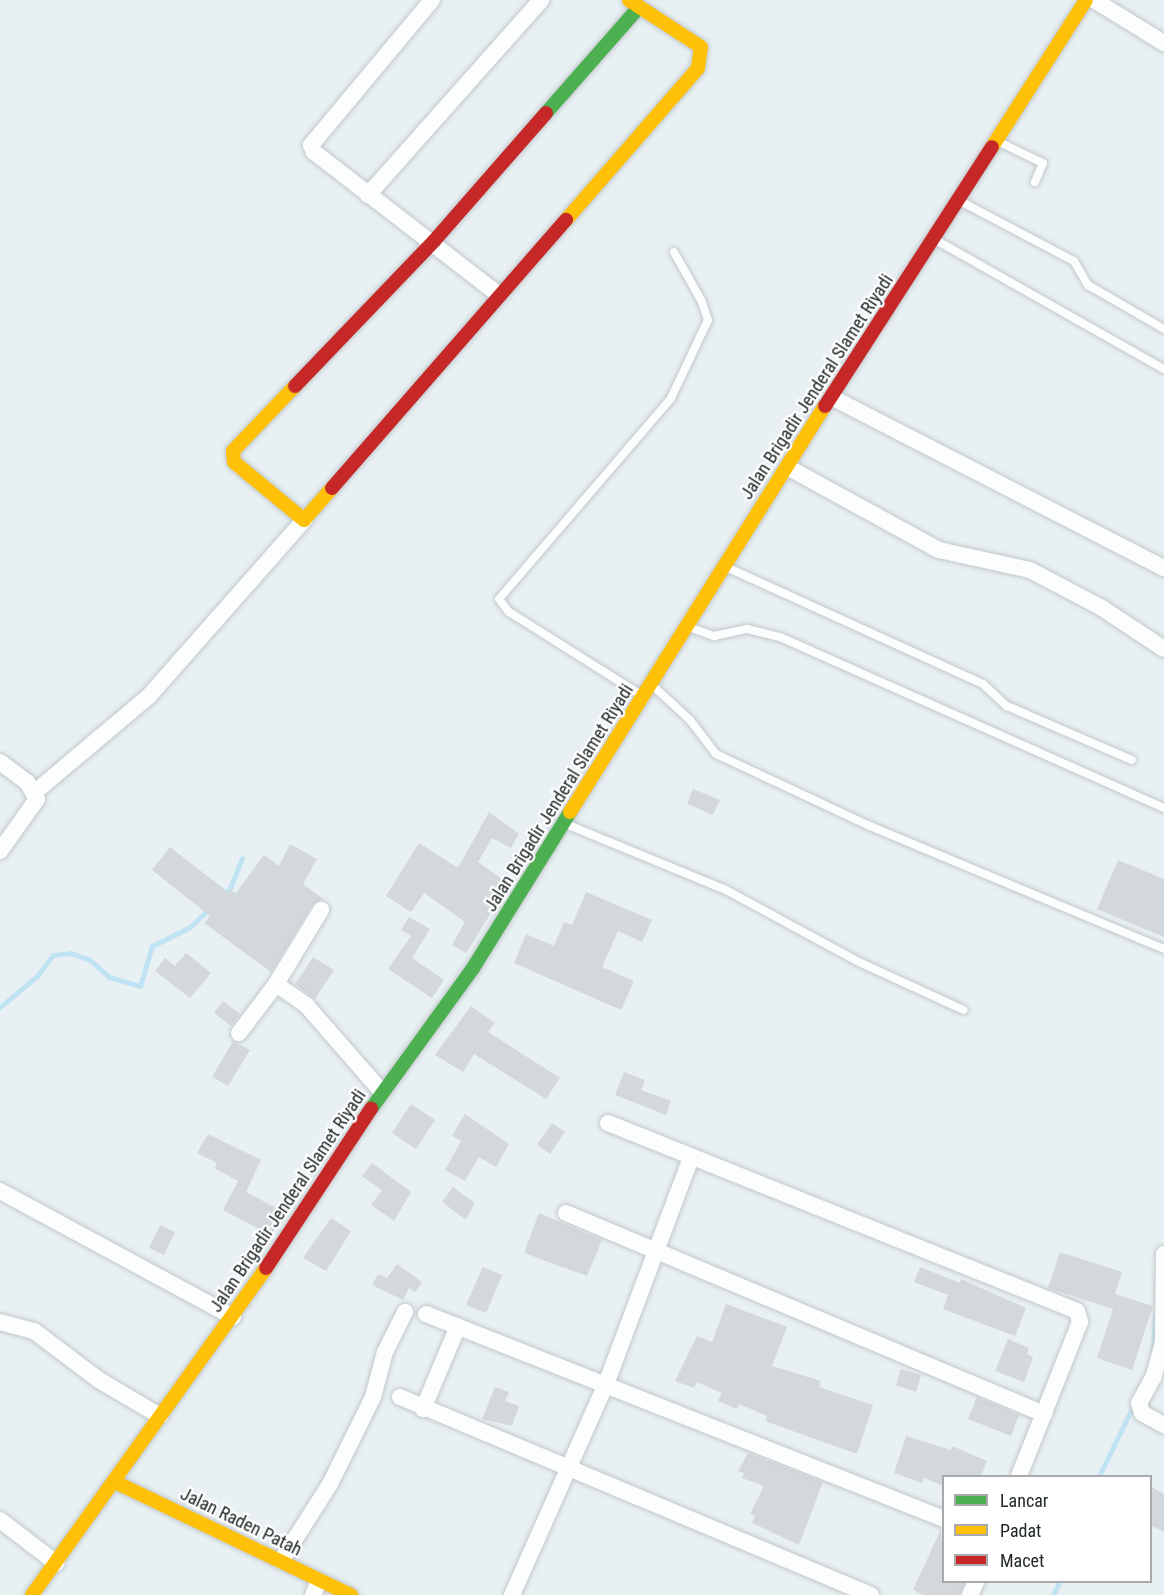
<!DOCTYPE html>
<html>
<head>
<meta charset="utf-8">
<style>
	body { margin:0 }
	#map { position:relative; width:1164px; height:1595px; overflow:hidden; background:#e8f0f3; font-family:"Roboto Condensed",sans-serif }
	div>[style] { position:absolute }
	.stream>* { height:5px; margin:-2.5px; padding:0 2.5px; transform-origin:2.5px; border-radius:2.5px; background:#bfe3f3 }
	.building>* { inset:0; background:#d2d8db }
	.roads { filter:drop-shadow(0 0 2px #c2c8cb) drop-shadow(0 0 2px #c2c8cb) }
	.lane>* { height:8px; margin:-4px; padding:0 4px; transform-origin:4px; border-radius:4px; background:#fcfdfd }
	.street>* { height:16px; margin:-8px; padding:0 8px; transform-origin:8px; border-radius:8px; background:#fcfdfd }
	.fast>* { height:14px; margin:-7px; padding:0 7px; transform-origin:7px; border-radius:7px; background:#4caf50 }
	.slow>* { height:14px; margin:-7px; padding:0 7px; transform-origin:7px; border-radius:7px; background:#ffc107 }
	.jam>* { height:14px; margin:-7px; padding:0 7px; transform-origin:7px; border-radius:7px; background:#c62828 }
	span { translate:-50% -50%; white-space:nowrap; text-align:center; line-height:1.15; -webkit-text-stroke:4.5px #fff; paint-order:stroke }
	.street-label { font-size:18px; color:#22282a }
	.legend { position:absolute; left:942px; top:1475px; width:210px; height:108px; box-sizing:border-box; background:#fff; border:2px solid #a7a9aa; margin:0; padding:8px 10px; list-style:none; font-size:18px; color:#22282a }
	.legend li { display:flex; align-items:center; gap:12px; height:30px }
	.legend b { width:30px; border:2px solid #a7a9aa }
</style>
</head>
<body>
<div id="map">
	<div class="stream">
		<div style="left:223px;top:895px;width:10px;rotate:-45deg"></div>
		<div style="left:230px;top:888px;width:32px;rotate:-68deg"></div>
		<div style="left:0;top:1007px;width:48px;rotate:-40deg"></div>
		<div style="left:37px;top:976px;width:26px;rotate:-53deg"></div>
		<div style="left:53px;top:955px;width:18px;rotate:-6deg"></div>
		<div style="left:71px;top:953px;width:20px;rotate:20deg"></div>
		<div style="left:90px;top:960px;width:25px;rotate:42deg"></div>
		<div style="left:109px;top:977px;width:32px;rotate:16deg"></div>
		<div style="left:140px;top:986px;width:42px;rotate:-73.3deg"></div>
		<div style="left:152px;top:946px;width:42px;rotate:-26.6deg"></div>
		<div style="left:190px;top:927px;width:28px;rotate:-44deg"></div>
		<div style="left:1153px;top:1352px;width:36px;rotate:-87deg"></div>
		<div style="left:1099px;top:1476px;width:82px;rotate:-64.1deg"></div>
		<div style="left:1053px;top:1595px;width:14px;rotate:-65deg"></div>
	</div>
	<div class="building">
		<div style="clip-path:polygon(693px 789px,720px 800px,713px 815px,687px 804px)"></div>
		<div style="clip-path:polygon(489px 812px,519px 834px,511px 848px,492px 838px,478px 862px,509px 884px,466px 953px,452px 945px,465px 922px,424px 893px,411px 912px,386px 896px,419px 843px,458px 868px)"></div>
		<div style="clip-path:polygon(290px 844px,317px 859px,303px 884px,323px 899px,312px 905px,271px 972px,204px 923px,210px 916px,152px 870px,170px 847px,228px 892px,230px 889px,236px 893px,264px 855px,279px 866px)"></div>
		<div style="clip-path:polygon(1118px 860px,1164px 879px,1164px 937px,1097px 909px)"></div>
		<div style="clip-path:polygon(586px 892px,652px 920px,642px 942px,618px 931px,602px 967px,634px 981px,621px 1010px,514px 963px,526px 934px,554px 946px,564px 922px,572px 925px)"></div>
		<div style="clip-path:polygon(409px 917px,430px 929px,412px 958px,444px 980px,432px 998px,388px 969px,411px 936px,401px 930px)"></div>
		<div style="clip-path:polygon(186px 953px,211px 973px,190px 998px,155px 971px,165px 958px,175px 966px)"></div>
		<div style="clip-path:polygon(313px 957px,334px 970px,315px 999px,295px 984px)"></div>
		<div style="clip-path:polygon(223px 1001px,240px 1014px,231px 1026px,214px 1013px)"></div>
		<div style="clip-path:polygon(471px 1006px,495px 1023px,488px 1032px,560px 1078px,546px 1099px,474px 1054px,463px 1072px,435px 1055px)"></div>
		<div style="clip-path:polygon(233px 1041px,250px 1050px,228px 1086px,212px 1077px)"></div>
		<div style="clip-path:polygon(624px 1072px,645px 1080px,641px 1090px,671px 1101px,666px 1115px,615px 1095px)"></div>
		<div style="clip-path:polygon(411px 1104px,435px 1120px,416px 1149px,392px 1133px)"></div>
		<div style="clip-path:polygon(465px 1114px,509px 1144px,496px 1167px,479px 1157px,465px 1181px,445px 1170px,461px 1141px,452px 1136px)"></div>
		<div style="clip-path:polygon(552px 1123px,565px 1132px,550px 1154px,537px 1145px)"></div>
		<div style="clip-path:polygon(208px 1134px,261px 1160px,246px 1192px,286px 1213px,271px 1235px,223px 1210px,238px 1181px,214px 1168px,217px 1163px,197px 1153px)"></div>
		<div style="clip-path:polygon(372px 1163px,411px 1192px,394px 1221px,371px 1205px,382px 1190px,362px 1176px)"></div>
		<div style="clip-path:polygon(453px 1187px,475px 1203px,466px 1220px,442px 1202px)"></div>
		<div style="clip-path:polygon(539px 1213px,602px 1240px,587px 1276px,524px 1253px)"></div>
		<div style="clip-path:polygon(331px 1218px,351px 1231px,326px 1271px,303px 1258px)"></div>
		<div style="clip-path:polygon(160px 1225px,175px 1232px,164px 1255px,149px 1248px)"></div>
		<div style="clip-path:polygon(1060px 1252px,1122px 1272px,1115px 1294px,1153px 1306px,1132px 1370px,1097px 1358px,1113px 1309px,1048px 1288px)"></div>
		<div style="clip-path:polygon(397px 1264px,422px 1282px,415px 1292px,409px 1288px,403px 1300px,372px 1285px,378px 1274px,387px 1278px)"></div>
		<div style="clip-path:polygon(483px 1267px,502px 1275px,486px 1313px,466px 1305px)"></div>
		<div style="clip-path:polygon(920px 1267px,960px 1283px,961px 1279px,1026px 1308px,1015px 1336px,943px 1309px,948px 1295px,914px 1282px)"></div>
		<div style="clip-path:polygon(726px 1304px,787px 1327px,772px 1366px,821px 1381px,819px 1387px,873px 1405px,857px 1454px,765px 1421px,767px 1416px,739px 1404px,737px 1409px,718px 1401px,722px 1393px,697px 1382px,694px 1388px,675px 1381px,697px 1336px,712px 1342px)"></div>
		<div style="clip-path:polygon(1008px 1339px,1029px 1348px,1027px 1354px,1033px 1357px,1024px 1382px,995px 1371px)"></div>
		<div style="clip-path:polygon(901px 1369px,921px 1375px,916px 1392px,896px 1385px)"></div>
		<div style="clip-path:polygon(495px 1387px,509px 1392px,505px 1401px,519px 1406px,512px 1426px,482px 1419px)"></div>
		<div style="clip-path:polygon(977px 1397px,1019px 1415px,1011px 1436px,968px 1419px)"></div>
		<div style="clip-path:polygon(906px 1436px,951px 1450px,952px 1446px,987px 1461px,981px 1476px,944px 1476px,944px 1486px,924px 1478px,922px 1483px,894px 1473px)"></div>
		<div style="clip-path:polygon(748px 1453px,823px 1482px,799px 1545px,752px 1523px,755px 1516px,750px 1514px,764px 1486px,742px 1478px,744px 1473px,738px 1471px)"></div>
		<div style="clip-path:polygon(1150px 1486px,1164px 1494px,1164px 1532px,1150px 1525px)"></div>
		<div style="clip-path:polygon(941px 1529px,944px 1581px,965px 1581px,960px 1595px,923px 1595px,913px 1590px)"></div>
	</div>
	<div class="roads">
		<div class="lane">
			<div style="left:997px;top:141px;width:51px;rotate:25.6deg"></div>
			<div style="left:1043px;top:163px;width:21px;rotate:113deg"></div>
			<div style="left:960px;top:201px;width:129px;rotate:27.8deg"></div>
			<div style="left:1074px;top:261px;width:28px;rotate:60deg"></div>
			<div style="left:1088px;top:285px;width:88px;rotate:30.1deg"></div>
			<div style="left:934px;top:239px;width:264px;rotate:29.5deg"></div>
			<div style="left:724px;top:566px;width:285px;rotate:24.5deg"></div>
			<div style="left:983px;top:684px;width:33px;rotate:43deg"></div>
			<div style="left:1007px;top:706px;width:136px;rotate:23.4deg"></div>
			<div style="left:689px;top:627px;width:27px;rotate:20deg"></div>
			<div style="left:714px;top:636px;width:34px;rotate:-12deg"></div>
			<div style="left:747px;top:629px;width:34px;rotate:14deg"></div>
			<div style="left:780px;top:637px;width:420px;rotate:24deg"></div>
			<div style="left:652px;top:685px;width:52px;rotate:42.6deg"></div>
			<div style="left:690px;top:720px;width:43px;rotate:52.6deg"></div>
			<div style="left:716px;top:754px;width:170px;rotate:25.1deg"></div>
			<div style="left:870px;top:826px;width:319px;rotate:22.7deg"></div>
			<div style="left:641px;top:695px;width:156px;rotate:-147.8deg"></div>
			<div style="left:509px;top:612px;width:16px;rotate:-128deg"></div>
			<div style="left:499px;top:599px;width:265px;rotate:-49.4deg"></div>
			<div style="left:671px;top:398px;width:86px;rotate:-64.6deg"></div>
			<div style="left:708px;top:320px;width:21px;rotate:-109deg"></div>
			<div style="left:701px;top:300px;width:55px;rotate:-119.4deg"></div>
			<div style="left:566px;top:824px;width:171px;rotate:22.4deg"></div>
			<div style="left:724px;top:889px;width:153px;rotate:28.4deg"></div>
			<div style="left:859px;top:962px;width:115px;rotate:24.6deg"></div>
		</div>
		<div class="street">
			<div style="left:432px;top:0;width:189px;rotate:129.8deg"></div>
			<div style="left:311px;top:145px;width:8px;rotate:67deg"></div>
			<div style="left:314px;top:152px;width:232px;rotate:37.7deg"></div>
			<div style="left:1094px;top:0;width:82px;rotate:31.6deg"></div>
			<div style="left:368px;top:195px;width:261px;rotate:-48.4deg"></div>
			<div style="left:833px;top:398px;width:372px;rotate:27.2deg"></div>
			<div style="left:789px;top:468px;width:171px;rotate:28.7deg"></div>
			<div style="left:939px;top:550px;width:93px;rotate:12.4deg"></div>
			<div style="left:1030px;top:570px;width:81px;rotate:27.8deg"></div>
			<div style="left:1102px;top:608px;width:74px;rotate:33.5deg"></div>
			<div style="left:0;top:762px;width:34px;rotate:37deg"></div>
			<div style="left:27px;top:782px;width:20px;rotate:60deg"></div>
			<div style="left:37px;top:799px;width:64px;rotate:125.4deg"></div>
			<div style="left:35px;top:792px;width:149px;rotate:-40.1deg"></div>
			<div style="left:149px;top:696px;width:235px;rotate:-48.6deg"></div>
			<div style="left:276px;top:984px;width:38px;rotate:35deg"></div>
			<div style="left:307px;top:1006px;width:114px;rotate:48.9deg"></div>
			<div style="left:239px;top:1033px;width:61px;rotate:-52.9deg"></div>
			<div style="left:276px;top:984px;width:87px;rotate:-58.7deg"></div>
			<div style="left:608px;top:1123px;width:505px;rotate:21.84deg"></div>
			<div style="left:1077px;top:1311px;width:11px;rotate:75deg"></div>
			<div style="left:1080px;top:1322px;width:166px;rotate:111.6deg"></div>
			<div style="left:0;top:1191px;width:265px;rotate:28.4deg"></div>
			<div style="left:566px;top:1213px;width:519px;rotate:22.81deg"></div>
			<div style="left:1164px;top:1254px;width:88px;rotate:90.7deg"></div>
			<div style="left:1163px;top:1342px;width:35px;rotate:105deg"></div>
			<div style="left:1154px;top:1376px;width:31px;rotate:119deg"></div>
			<div style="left:1139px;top:1403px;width:10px;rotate:73deg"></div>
			<div style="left:1142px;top:1413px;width:25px;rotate:29deg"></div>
			<div style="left:426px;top:1314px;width:557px;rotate:21.59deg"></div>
			<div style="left:0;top:1322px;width:35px;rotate:15deg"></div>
			<div style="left:34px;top:1331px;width:81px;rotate:37deg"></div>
			<div style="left:99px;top:1380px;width:71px;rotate:30.5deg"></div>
			<div style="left:400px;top:1397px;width:511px;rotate:22.8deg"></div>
			<div style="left:423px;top:1409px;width:90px;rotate:-67.1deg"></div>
			<div style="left:0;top:1520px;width:71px;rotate:37.5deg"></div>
			<div style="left:281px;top:1561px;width:91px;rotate:-57.5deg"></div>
			<div style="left:330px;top:1484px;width:97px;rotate:-63.7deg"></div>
			<div style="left:373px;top:1397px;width:47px;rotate:-75.1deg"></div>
			<div style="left:385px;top:1352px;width:45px;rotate:-63.4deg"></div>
			<div style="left:313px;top:1595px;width:15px;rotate:-67deg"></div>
			<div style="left:512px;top:1595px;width:231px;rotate:-66deg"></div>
			<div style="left:606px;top:1384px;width:241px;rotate:-69.4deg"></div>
			<div style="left:970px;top:1595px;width:14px;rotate:-65deg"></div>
		</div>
		<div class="fast">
			<div style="left:546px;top:113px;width:141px;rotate:-48.7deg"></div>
			<div style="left:371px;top:1109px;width:174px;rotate:-54.1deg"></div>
			<div style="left:473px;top:968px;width:184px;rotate:-58.1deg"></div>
		</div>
		<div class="slow">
			<div style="left:992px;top:147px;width:174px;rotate:-57.4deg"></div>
			<div style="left:566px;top:220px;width:201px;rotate:-49deg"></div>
			<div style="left:698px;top:68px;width:21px;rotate:-82deg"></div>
			<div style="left:701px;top:47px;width:86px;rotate:-146.9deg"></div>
			<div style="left:295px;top:386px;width:90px;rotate:133.6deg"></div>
			<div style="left:233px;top:451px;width:11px;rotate:85deg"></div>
			<div style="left:234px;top:462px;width:91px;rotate:39.6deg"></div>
			<div style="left:304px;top:520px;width:43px;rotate:-48.8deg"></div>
			<div style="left:570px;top:812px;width:479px;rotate:-57.9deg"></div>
			<div style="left:115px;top:1482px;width:262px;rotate:25.6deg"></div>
			<div style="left:32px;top:1595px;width:402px;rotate:-54.4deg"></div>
		</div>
		<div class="jam">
			<div style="left:295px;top:386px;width:201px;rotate:-46.2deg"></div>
			<div style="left:434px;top:241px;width:170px;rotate:-48.8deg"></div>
			<div style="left:825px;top:406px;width:308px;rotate:-57.2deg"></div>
			<div style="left:332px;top:488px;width:356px;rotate:-48.9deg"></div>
			<div style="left:266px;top:1268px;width:191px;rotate:-56.6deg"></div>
		</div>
	</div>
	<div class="street-label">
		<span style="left:817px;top:387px;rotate:-57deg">Jalan Brigadir Jenderal Slamet Riyadi</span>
		<span style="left:559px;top:798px;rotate:-58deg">Jalan Brigadir Jenderal Slamet Riyadi</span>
		<span style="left:288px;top:1201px;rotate:-56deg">Jalan Brigadir Jenderal Slamet Riyadi</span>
		<span style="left:241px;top:1522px;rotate:26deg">Jalan Raden Patah</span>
	</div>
	<ul class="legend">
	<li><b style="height:8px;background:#4caf50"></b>Lancar</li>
	<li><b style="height:8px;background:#ffc107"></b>Padat</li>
	<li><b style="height:8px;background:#c62828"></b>Macet</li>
	</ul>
</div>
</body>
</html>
